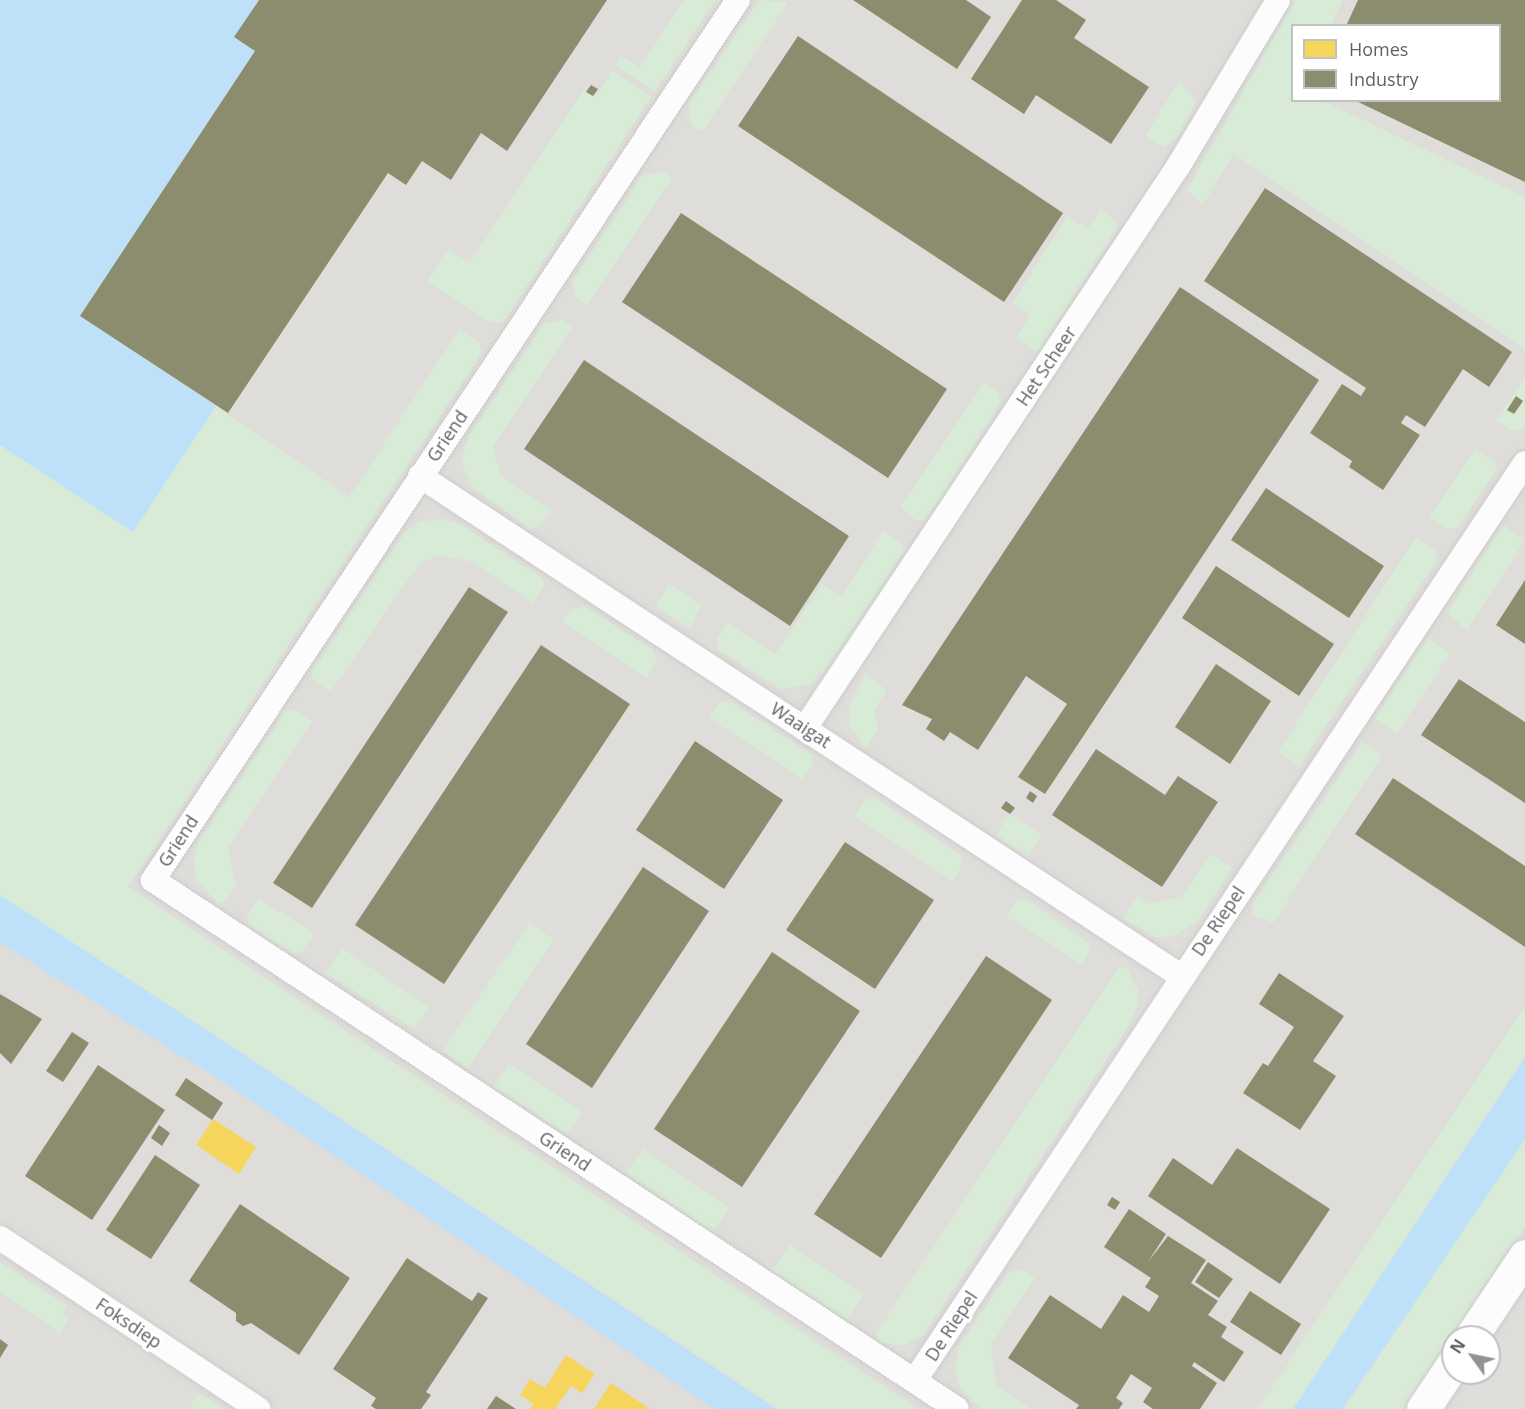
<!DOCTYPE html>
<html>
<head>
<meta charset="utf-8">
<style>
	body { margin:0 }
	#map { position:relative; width:1525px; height:1409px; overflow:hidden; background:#efeeea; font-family:"Open Sans",sans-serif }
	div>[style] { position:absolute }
	.industrial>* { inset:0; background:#dfddda }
	.green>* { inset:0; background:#d8ebd6 }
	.water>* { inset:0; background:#bfe0f9 }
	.homes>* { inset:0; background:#f6d55c }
	.industry>* { inset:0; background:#8c8c6e }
	.roads { filter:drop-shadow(0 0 2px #cbcccc) drop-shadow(0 0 2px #cbcccc) }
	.street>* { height:24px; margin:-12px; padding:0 12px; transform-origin:12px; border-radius:12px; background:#fdfcfc }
	.secondary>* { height:33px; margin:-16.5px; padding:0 16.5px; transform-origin:16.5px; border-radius:16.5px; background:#fdfcfc }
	span { translate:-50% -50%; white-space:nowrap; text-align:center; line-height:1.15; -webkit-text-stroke:6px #fff; paint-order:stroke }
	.street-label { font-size:18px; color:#5f6368 }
	.legend { position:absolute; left:1291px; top:24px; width:210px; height:78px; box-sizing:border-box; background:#fff; border:2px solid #bfc1c3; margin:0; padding:8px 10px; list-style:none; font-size:18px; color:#5f6368 }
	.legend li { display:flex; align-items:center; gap:12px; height:30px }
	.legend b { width:30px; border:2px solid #bfc1c3 }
	.north { position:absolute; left:1441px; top:1325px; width:60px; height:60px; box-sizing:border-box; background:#fff; border:2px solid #bfc1c3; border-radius:50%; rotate:303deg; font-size:16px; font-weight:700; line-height:24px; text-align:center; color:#5f6368 }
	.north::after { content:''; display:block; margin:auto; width:21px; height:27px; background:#919496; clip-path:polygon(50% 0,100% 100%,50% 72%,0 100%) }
</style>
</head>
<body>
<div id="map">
	<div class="industrial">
		<div style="clip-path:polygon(evenodd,152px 0,1525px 0,1525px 1409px,0 1409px,0 218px,152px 0,1292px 26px,1500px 26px,1500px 100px,1292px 100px,1292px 26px,152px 0,1453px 1337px,1489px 1337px,1489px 1373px,1453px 1373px,1453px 1337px)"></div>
	</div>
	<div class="green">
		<div style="clip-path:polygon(684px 0,715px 0,655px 91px,615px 65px,621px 56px,640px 68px)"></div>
		<div style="clip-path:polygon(759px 0,788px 2px,702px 132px,691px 125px,688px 106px)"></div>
		<div style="clip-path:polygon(1295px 0,1343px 0,1331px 25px,1292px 26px,1292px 100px,1323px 101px,1525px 197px,1525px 349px,1233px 155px,1203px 205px,1187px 190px)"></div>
		<div style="clip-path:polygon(612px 70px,651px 97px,504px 321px,491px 323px,427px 281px,448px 248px,470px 263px,584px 90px,595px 98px)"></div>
		<div style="clip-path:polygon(1180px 80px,1196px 101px,1176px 139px,1164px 147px,1145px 136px)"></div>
		<div style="clip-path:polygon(661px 171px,672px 178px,587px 305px,576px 298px,572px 282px,642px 176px)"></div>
		<div style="clip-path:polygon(1100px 210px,1114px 219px,1118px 227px,1037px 352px,1016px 338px,1030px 315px,1012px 304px,1067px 216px,1088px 229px)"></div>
		<div style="clip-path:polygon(561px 320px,572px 327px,493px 446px,501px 477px,551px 510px,539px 527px,531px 529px,474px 489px,464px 471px,462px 456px,468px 438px,544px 324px)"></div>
		<div style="clip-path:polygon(460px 329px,480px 343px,481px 354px,128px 887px,918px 1409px,777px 1409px,0 895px,0 445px,133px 532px,216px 406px,349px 497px)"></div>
		<div style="clip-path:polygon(1525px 377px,1525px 426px,1514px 432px,1496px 420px)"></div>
		<div style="clip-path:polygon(984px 383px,998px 392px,1001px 403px,926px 519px,917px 521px,900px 507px)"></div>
		<div style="clip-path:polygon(1475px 449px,1494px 461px,1496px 470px,1457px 528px,1447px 529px,1429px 518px)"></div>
		<div style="clip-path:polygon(441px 519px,461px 525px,542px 578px,544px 586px,533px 603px,470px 561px,436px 555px,417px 567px,331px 691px,313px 680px,312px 672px,404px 533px,420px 522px)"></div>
		<div style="clip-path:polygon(1503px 525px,1525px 540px,1467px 630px,1447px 613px)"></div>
		<div style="clip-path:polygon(883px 531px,901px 542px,904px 551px,824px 671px,810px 684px,781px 689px,718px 650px,717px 638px,727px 622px,775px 654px,822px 584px,842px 596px)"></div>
		<div style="clip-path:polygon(1416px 537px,1434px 549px,1438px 559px,1299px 766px,1278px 752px)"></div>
		<div style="clip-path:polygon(669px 584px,702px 605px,689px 628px,656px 606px)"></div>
		<div style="clip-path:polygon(584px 606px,653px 650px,657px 661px,647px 678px,563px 622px,571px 610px)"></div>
		<div style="clip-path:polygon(1428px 638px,1450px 653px,1397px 733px,1375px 719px)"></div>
		<div style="clip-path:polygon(865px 675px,887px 690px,874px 710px,878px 729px,865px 749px,850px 726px,849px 707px)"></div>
		<div style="clip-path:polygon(720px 701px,733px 703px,813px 755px,812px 765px,802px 779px,709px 718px)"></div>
		<div style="clip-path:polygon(294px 710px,312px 721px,228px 847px,236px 885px,225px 902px,218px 904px,197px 880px,194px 863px,198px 843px,286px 711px)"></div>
		<div style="clip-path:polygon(1362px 742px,1382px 756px,1273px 923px,1253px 915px,1253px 903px)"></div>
		<div style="clip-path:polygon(875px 798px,960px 855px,962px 865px,953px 881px,855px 816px,866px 799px)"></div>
		<div style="clip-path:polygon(1009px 814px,1042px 835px,1027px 857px,996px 835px)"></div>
		<div style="clip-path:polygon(1211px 854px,1232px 868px,1198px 921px,1175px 936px,1156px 937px,1123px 919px,1138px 896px,1148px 904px,1181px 897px)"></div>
		<div style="clip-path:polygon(259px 899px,314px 933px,302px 952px,294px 954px,249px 925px,247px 916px)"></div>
		<div style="clip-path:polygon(1025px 899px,1088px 942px,1090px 950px,1081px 965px,1006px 916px,1017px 900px)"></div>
		<div style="clip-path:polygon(529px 923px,554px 940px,468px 1068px,443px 1051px)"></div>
		<div style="clip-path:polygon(342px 948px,430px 1007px,415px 1029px,325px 973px)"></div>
		<div style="clip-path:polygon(1119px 967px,1127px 968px,1138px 991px,1138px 1004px,1128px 1027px,923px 1335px,902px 1346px,879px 1342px,876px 1334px)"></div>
		<div style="clip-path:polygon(1525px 1006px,1525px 1057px,1439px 1190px,1293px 1409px,1258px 1409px)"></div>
		<div style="clip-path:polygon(509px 1064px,582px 1112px,567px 1134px,494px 1086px)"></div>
		<div style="clip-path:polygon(1525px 1139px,1525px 1226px,1404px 1409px,1343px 1409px)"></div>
		<div style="clip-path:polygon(643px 1149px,729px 1208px,713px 1232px,626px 1173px)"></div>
		<div style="clip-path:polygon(790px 1245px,864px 1294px,847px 1320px,772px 1271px)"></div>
		<div style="clip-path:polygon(0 1262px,67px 1306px,62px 1314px,69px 1319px,60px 1333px,0 1292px)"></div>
		<div style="clip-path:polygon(1023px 1269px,1035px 1278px,991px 1345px,996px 1385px,1033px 1409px,984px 1409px,970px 1399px,958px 1383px,955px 1367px,959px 1347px,1009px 1271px)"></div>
		<div style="clip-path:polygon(199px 1393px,224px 1409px,189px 1409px)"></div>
	</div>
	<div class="water">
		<div style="clip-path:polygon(0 0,259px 0,235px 37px,255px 51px,80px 316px,216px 406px,133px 532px,0 445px)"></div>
		<div style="clip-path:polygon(0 895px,239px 1051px,777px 1409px,715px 1409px,220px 1080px,0 943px)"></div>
		<div style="clip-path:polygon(1525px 1057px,1525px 1139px,1343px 1409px,1293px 1409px)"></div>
	</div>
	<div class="homes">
		<div style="clip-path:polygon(213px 1119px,256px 1147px,239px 1174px,196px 1145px)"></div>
		<div style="clip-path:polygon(566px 1355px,595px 1374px,582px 1393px,571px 1386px,555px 1409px,530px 1409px,534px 1404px,520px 1395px,530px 1379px,545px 1388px)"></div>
		<div style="clip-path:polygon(611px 1383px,650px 1409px,594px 1409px)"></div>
	</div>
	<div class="industry">
		<div style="clip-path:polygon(259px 0,607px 0,507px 151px,481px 133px,451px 180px,422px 161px,406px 185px,388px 173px,228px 413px,80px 316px,255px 51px,234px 37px)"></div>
		<div style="clip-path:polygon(853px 0,966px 0,991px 17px,957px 69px)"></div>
		<div style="clip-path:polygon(1022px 0,1056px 0,1086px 20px,1074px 38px,1149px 87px,1111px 144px,1036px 95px,1024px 114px,971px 79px)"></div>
		<div style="clip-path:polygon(1358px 0,1525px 0,1525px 182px,1354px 100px,1500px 100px,1500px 26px,1346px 26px)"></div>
		<div style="clip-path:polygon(798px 36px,1063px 213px,1004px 302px,738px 126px)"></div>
		<div style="clip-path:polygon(591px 85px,598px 89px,593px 96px,586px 92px)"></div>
		<div style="clip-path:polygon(1265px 188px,1512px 352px,1489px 387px,1463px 369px,1425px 427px,1406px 415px,1401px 423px,1420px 435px,1383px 490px,1349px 467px,1352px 461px,1310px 433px,1342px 384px,1361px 396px,1366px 388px,1204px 281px)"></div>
		<div style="clip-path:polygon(681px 213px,947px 389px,888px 478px,622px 302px)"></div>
		<div style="clip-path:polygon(1180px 287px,1319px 380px,1045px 794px,1018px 777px,1067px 704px,1026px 676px,978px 750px,950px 732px,944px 741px,926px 729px,932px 719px,902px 705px)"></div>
		<div style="clip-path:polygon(584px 360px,849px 536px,790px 626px,524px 449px)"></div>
		<div style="clip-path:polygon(1516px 396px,1523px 401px,1514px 414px,1507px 410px)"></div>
		<div style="clip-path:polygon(1266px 488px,1384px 566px,1349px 618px,1231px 540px)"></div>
		<div style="clip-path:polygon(1216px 566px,1334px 644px,1299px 696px,1182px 618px)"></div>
		<div style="clip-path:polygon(1525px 580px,1525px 644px,1496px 625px)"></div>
		<div style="clip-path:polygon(469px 587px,508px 612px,312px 908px,273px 883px)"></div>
		<div style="clip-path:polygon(541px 645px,630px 704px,444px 984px,355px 925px)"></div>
		<div style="clip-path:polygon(1216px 664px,1271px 701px,1230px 764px,1175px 727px)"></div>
		<div style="clip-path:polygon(1459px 679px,1525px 722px,1525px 803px,1421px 735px)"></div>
		<div style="clip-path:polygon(695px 741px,783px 800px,724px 889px,636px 830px)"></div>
		<div style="clip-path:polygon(1096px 749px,1165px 795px,1178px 776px,1218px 802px,1162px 887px,1052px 815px)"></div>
		<div style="clip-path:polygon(1393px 778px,1525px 866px,1525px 947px,1355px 834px)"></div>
		<div style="clip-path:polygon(1030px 791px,1037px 796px,1033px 803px,1026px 798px)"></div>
		<div style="clip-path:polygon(1006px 801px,1015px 808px,1010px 814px,1001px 808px)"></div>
		<div style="clip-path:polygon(845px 842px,934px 900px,875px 989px,786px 930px)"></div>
		<div style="clip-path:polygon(643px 867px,709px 911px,592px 1088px,526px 1044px)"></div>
		<div style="clip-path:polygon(772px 952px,860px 1011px,742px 1187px,654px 1129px)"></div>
		<div style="clip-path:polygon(986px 956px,1052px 1000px,881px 1258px,814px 1214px)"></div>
		<div style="clip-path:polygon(1279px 973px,1344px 1016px,1313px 1061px,1336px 1076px,1300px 1130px,1243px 1093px,1263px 1063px,1268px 1066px,1294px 1027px,1259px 1004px)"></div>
		<div style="clip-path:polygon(0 994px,42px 1019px,11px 1064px,0 1053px)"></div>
		<div style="clip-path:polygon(72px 1032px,89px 1043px,63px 1082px,46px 1071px)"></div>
		<div style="clip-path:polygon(98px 1065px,165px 1110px,92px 1220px,25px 1176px)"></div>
		<div style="clip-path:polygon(186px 1078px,223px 1103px,212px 1120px,175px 1095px)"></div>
		<div style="clip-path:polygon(159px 1125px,170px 1133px,162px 1146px,151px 1138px)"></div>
		<div style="clip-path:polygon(1237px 1148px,1330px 1209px,1280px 1284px,1148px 1196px,1173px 1158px,1212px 1185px)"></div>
		<div style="clip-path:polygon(155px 1155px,200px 1185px,151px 1259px,106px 1230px)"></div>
		<div style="clip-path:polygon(1112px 1197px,1120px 1202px,1115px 1210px,1107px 1205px)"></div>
		<div style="clip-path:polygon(240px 1204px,350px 1278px,299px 1355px,251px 1323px,243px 1326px,236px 1321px,236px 1313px,189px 1281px)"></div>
		<div style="clip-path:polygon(1129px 1209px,1166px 1234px,1148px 1262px,1168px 1236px,1206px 1260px,1191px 1283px,1218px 1301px,1208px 1315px,1227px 1327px,1221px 1337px,1244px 1352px,1224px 1382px,1194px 1362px,1192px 1366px,1217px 1383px,1200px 1409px,1153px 1409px,1143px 1402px,1152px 1388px,1131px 1374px,1116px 1398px,1123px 1403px,1119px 1409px,1076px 1409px,1079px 1405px,1008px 1358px,1050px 1295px,1101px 1329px,1123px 1295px,1149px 1312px,1159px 1296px,1145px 1287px,1151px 1278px,1104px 1247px)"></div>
		<div style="clip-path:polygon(407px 1258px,472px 1301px,478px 1292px,488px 1298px,426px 1392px,431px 1395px,421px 1409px,376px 1409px,371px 1406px,376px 1398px,333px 1369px)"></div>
		<div style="clip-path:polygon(1208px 1262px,1233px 1279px,1219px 1298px,1195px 1282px)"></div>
		<div style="clip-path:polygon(1250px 1291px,1301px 1324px,1281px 1355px,1230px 1322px)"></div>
		<div style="clip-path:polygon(0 1339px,8px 1345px,0 1358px)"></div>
		<div style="clip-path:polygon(496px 1396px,516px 1409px,487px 1409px)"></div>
	</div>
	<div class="roads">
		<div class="street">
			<div style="left:738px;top:0;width:1057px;rotate:123.61deg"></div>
			<div style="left:153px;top:880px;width:962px;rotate:33.34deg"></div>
			<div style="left:420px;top:476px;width:911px;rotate:33.31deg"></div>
			<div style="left:805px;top:728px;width:676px;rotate:-56.4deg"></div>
			<div style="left:1179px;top:165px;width:192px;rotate:-59deg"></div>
			<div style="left:0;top:1238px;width:310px;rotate:33.5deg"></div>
			<div style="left:915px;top:1380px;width:1101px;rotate:-56.37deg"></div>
		</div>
		<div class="secondary">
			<div style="left:1471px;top:1337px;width:97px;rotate:-56.3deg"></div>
			<div style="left:1423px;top:1409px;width:54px;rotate:-56.3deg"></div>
		</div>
	</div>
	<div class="street-label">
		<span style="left:1046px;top:366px;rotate:-56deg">Het Scheer</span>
		<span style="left:447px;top:436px;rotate:-56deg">Griend</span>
		<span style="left:801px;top:725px;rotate:33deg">Waaigat</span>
		<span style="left:178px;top:841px;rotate:-57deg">Griend</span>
		<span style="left:1218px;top:921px;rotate:-56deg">De Riepel</span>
		<span style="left:565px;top:1151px;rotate:33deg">Griend</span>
		<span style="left:129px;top:1323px;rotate:34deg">Foksdiep</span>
		<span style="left:951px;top:1326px;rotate:-57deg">De Riepel</span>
	</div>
	<ul class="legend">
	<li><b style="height:16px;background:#f6d55c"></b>Homes</li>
	<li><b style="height:16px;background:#8c8c6e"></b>Industry</li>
	</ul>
	<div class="north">N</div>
</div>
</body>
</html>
